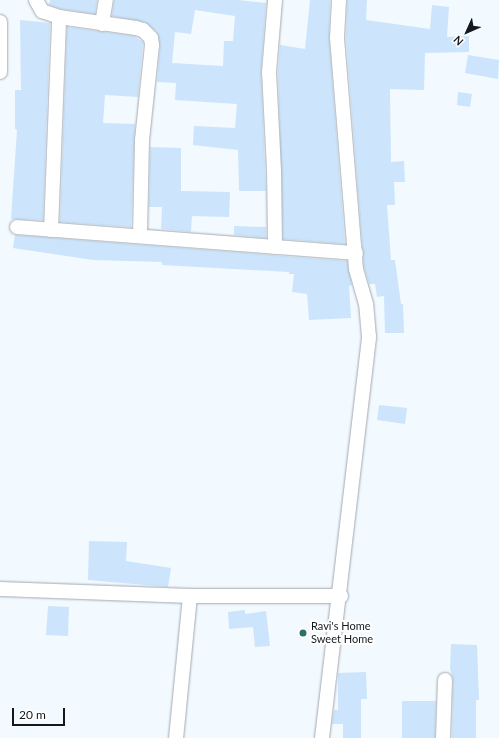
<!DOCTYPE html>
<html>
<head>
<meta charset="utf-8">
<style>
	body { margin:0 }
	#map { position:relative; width:499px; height:738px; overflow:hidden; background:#f2f9ff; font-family:Lato,sans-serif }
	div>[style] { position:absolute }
	.building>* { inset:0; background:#cce5fc }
	.roads { filter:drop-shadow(0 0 1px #a2a9b0) drop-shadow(0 0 1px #a2a9b0) }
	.street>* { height:14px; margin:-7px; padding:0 7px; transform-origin:7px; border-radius:7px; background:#fff }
	.dots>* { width:11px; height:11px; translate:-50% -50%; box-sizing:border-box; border:2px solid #fff; border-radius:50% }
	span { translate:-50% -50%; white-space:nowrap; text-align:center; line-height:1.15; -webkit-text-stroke:4px #fff; paint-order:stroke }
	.poi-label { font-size:11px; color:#15181b }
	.left { translate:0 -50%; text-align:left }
	.north { position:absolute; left:447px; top:12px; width:40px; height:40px; -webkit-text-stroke:3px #fff; paint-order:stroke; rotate:225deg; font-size:11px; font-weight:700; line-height:16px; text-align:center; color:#15181b }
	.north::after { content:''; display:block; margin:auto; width:14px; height:18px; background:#15181b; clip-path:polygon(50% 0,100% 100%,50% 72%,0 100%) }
	.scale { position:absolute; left:12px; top:708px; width:53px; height:18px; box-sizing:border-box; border:2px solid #15181b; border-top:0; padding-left:5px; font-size:12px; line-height:14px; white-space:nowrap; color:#15181b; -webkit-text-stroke:3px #fff; paint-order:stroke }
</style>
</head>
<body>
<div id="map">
	<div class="building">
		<div style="clip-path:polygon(50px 0,97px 0,95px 14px,61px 9px,49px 5px)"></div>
		<div style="clip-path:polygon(evenodd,114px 0,238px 0,266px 3px,261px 72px,266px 191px,239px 191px,238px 150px,193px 145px,194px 126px,235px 128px,237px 104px,175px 100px,176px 83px,157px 82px,160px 46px,157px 32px,145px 22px,112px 16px,114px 0,195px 10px,235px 16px,233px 41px,224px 41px,223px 66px,172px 63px,175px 32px,191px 34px,195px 10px)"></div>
		<div style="clip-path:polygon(310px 0,330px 0,329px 39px,345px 244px,283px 239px,278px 72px,280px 45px,305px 49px)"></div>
		<div style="clip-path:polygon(347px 0,367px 0,366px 20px,430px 29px,432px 5px,449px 7px,447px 37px,469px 36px,469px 52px,425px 53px,424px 90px,390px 89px,391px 162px,404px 161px,405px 182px,394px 182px,395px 205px,387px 205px,391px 260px,395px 260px,401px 304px,403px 304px,404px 333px,385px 333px,384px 296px,377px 297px,375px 284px,369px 284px,364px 267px,346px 38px)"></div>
		<div style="clip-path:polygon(20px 20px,50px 23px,43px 220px,11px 219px,17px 130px,15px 129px,15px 90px,21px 90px)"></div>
		<div style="clip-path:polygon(67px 27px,134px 36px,143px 42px,138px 97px,105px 95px,103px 123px,135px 124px,131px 227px,60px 222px)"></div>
		<div style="clip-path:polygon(468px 55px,499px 60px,498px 79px,465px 73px)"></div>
		<div style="clip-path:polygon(458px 92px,472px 94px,470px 107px,457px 105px)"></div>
		<div style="clip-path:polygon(150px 147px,181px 148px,181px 191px,230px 192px,229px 217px,192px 216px,191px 232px,161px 229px,162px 207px,149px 207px)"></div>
		<div style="clip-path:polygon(234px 226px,266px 227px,266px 238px,234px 235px)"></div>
		<div style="clip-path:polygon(15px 235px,347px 261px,352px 285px,349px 286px,351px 318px,309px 320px,307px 294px,292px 292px,294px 274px,289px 274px,289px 272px,162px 265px,162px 262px,93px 260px,13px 248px)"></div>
		<div style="clip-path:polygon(379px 405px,407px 408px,405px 424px,377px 420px)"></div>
		<div style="clip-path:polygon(89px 541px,127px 542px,126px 561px,171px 568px,168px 587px,88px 580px)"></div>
		<div style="clip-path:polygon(48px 606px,69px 607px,68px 636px,46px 635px)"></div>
		<div style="clip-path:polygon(245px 610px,245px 614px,266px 611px,270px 646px,255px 647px,253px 627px,229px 629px,228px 612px)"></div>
		<div style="clip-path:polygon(451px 644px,477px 645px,479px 700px,476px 700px,476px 738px,452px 738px,453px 680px,450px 668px)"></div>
		<div style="clip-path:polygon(366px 672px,367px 699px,361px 699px,361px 738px,343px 738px,343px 724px,332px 724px,334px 710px,338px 710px,338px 673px)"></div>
		<div style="clip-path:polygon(402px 701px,436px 701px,435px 738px,402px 738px)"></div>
	</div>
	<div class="roads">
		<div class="street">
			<div style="left:36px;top:0;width:13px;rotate:61deg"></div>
			<div style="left:42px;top:11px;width:18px;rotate:19deg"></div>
			<div style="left:59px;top:17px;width:78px;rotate:8.1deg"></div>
			<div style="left:136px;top:28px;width:7px;rotate:16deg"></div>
			<div style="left:143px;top:30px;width:11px;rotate:45deg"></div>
			<div style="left:151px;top:38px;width:7px;rotate:82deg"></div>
			<div style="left:152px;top:45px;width:96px;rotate:96deg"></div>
			<div style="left:142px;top:140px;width:95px;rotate:91.2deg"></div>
			<div style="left:0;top:22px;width:50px;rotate:90deg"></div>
			<div style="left:102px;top:24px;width:24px;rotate:-81deg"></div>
			<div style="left:17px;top:227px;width:340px;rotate:4.4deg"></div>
			<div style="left:51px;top:230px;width:213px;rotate:-87.8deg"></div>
			<div style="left:275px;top:247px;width:77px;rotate:-90.7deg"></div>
			<div style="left:274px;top:170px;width:98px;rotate:-92.9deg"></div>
			<div style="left:269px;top:72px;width:72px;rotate:-85.2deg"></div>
			<div style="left:0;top:589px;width:190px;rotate:2.1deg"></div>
			<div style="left:190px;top:596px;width:143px;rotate:95.6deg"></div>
			<div style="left:190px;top:596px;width:151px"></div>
			<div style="left:322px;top:738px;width:404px;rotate:-83.3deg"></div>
			<div style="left:369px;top:337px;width:33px;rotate:-95deg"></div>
			<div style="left:366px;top:304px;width:36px;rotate:-106deg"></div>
			<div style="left:356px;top:269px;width:232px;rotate:-94.7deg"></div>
			<div style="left:337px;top:38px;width:38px;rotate:-87deg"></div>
			<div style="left:443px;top:738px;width:58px;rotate:-88deg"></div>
		</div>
	</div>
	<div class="dots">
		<div style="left:303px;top:633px;background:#2b7167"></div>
	</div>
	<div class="poi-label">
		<span class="left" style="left:311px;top:633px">Ravi's Home<br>Sweet Home</span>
	</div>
	<div class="north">N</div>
	<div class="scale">20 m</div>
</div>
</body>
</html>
